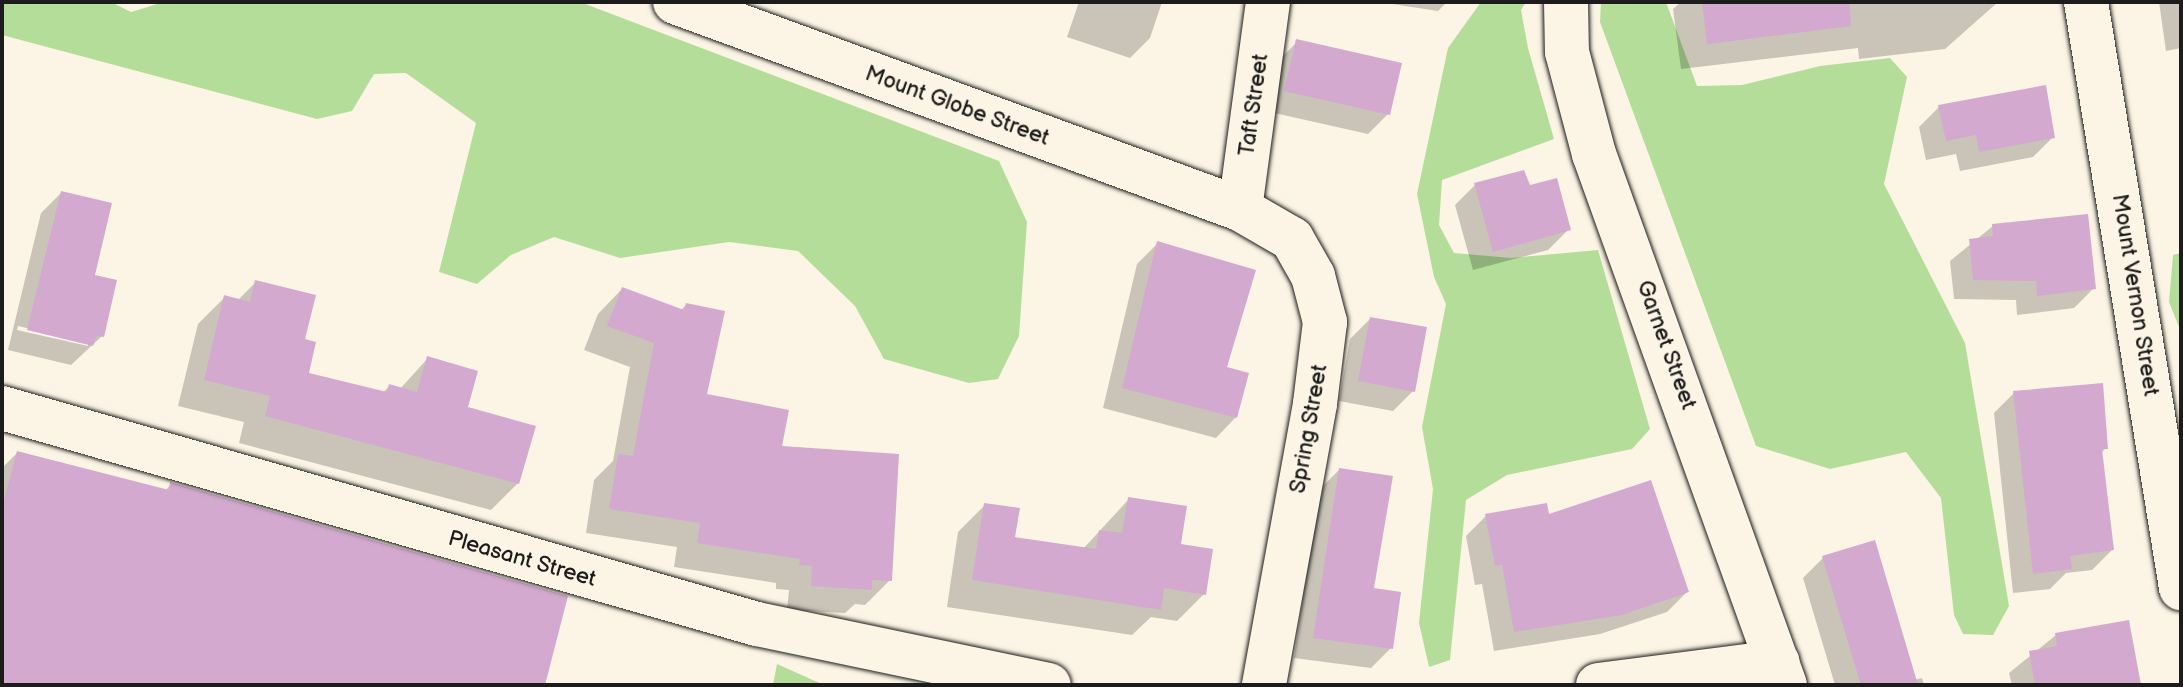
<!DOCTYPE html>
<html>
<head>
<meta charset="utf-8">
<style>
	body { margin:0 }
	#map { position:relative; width:2183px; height:687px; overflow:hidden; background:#fcf5e5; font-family:"Balsamiq Sans",sans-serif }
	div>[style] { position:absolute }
	.green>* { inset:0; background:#b5dd9a }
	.shadow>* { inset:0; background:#0003 }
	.building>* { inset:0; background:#d3a9cf }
	.roads { filter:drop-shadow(0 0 2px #1c1c1c) drop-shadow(0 0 2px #1c1c1c) }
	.minor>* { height:44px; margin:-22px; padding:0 22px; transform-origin:22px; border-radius:22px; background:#fcf5e5 }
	span { translate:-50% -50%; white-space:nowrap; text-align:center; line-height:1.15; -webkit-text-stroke:6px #fcf5e5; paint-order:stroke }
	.street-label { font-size:22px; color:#1c1c1c }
	.frame { position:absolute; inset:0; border:4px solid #1c1c1c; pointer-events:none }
</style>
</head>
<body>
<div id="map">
	<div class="green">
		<div style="clip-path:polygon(2px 2px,111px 2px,131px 12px,164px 2px,580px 2px,999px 161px,1027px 222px,1019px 336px,998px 379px,969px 383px,884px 359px,855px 306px,798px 251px,729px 242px,620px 258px,554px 237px,511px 255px,477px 284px,439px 272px,476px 123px,406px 73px,374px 74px,352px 111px,317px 119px,2px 35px)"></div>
		<div style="clip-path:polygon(1481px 2px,1526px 2px,1521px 10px,1528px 48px,1554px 139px,1442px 180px,1439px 225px,1454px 253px,1511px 258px,1598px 250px,1650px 429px,1632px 449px,1507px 475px,1466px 500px,1450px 660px,1429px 667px,1419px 623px,1433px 489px,1422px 427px,1446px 304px,1434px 277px,1417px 194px,1448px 48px)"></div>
		<div style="clip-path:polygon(1601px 2px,1666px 2px,1697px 86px,1742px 85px,1820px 66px,1890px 58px,1907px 77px,1884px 184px,1965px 343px,2009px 606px,1993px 635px,1963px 634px,1954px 615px,1941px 498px,1906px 452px,1830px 469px,1756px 446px,1600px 22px)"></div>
		<div style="clip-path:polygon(2181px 253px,2181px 332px,2169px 302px,2173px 255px)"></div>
		<div style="clip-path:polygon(777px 664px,824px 685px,773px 685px)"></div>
	</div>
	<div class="shadow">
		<div style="clip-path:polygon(1079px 2px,1162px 2px,1150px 38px,1130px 58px,1067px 37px)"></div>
		<div style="clip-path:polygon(1379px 2px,1447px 2px,1438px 11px)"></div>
		<div style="clip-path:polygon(1681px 2px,1998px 2px,1945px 49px,1859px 59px,1858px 48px,1681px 69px,1673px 9px)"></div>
		<div style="clip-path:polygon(2159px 2px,2181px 2px,2181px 48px,2166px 51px)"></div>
		<div style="clip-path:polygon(1297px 42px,1388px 114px,1368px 134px,1265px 111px,1277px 62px)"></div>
		<div style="clip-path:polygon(1939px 107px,2053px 137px,2033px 157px,1960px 171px,1956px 154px,1926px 160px,1919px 127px)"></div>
		<div style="clip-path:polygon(1475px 185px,1529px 188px,1568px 230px,1548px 250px,1473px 270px,1455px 205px)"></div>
		<div style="clip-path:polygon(evenodd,61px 193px,92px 276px,102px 336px,71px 365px,8px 350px,41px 213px,61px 193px,18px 326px,88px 342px,88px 346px,17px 330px,18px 326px)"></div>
		<div style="clip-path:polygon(1993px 226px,2094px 288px,2074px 308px,2017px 315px,2016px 300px,1954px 299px,1950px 261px)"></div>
		<div style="clip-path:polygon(1157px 244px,1225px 369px,1236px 417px,1216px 438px,1103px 408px,1137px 264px)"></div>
		<div style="clip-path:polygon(255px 283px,303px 340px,306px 375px,383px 393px,389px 386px,400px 389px,428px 358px,518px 483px,491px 510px,239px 443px,244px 422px,178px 406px,198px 324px,225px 297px,238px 300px)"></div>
		<div style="clip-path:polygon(622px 289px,680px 311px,686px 305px,704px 396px,780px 448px,890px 580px,865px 605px,855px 604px,845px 613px,787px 610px,789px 590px,776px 589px,776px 583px,674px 567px,677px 547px,586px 533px,594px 480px,613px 461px,630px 367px,584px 350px,598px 314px)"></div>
		<div style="clip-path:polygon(1370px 319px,1413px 391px,1393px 411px,1339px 401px,1350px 339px)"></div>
		<div style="clip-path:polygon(2014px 393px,2106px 448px,2100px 454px,2112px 550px,2092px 570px,2066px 573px,2050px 589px,2013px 593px,1994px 413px)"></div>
		<div style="clip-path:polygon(17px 453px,165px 491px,171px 484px,543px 685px,2px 685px,2px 468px)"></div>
		<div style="clip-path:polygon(1339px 470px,1391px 648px,1371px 668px,1294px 658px,1319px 490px)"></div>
		<div style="clip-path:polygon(1129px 499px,1179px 546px,1204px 594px,1177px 621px,1151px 617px,1132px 635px,947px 607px,958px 532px,985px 505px,1013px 538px,1083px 549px)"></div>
		<div style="clip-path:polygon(1486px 516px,1548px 516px,1687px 592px,1667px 612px,1600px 634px,1494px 651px,1482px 584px,1475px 585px,1466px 536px)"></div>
		<div style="clip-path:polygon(1823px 558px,1914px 680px,1922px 678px,1924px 685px,1835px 685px,1803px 578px)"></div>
		<div style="clip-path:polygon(2056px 635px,2139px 685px,2012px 685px,2009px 673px)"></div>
	</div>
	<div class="building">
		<div style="clip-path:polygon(1702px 2px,1849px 2px,1851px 26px,1707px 44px)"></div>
		<div style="clip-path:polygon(1296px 39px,1402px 63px,1390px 115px,1284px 91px)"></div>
		<div style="clip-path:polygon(2046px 85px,2055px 138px,1979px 152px,1976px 135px,1946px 141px,1938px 105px)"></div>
		<div style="clip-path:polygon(1524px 170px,1530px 185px,1557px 178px,1571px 230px,1493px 252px,1474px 183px)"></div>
		<div style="clip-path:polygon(61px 191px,112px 203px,95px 275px,117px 280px,104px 337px,97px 336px,93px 346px,27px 330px)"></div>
		<div style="clip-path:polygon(2088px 214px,2096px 289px,2037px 296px,2036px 281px,1973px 280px,1969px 239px,1993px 236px,1992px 224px)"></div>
		<div style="clip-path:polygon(1157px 241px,1256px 270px,1227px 367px,1249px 373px,1237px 418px,1122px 388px)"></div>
		<div style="clip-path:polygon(255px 280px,316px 295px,305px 339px,316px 342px,309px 373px,387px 392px,389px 384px,417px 392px,427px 356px,478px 371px,468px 407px,536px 426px,519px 484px,265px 416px,270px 396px,204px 380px,224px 295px,250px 302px)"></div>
		<div style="clip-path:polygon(622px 287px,684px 310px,686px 303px,725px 311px,707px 394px,789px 410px,782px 446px,899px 454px,892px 581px,872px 580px,872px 590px,811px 586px,812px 566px,799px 565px,800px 559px,697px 543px,700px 523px,609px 509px,618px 454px,633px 456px,654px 343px,607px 326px)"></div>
		<div style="clip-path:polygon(1370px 317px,1427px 327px,1415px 392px,1358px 381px)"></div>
		<div style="clip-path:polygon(2103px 383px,2108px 449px,2102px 449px,2114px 550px,2070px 556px,2072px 569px,2033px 574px,2013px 391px)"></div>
		<div style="clip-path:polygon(17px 451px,169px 490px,170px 482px,568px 596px,545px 685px,2px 685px,2px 508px)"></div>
		<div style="clip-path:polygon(1339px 468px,1393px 476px,1374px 588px,1401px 592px,1393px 649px,1313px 638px)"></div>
		<div style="clip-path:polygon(1651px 480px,1689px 592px,1622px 615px,1514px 632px,1502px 565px,1495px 566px,1485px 514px,1547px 503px,1549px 514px)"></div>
		<div style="clip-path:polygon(1128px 497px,1187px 506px,1181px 544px,1213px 549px,1206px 595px,1164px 588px,1161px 610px,972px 580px,984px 503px,1020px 508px,1015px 537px,1096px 549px,1099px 530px,1122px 533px)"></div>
		<div style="clip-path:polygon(1875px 540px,1918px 685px,1861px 685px,1822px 556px)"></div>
		<div style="clip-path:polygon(2129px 620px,2141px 685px,2035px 685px,2029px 651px,2057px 646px,2055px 633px)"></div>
	</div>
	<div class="roads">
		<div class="minor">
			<div style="left:675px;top:2px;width:602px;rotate:20.12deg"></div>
			<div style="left:1240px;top:209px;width:60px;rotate:30deg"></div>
			<div style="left:1292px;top:239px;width:43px;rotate:60.4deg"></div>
			<div style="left:1313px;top:276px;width:48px;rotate:75.4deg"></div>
			<div style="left:1325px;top:322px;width:83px;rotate:97deg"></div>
			<div style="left:1315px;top:404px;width:286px;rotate:100.3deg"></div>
			<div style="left:1566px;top:2px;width:50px;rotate:88.9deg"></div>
			<div style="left:1567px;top:52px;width:106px;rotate:75.2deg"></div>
			<div style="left:1594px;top:154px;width:564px;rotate:70.22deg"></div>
			<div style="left:2086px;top:2px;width:594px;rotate:80.79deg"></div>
			<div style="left:1240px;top:209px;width:209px;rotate:-82.3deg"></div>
			<div style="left:2px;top:408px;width:785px;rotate:15.97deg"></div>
			<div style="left:757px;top:624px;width:298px;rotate:11.8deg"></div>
			<div style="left:1598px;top:685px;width:181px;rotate:-7.3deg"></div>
		</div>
	</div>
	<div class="street-label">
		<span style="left:1254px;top:105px;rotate:-82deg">Taft Street</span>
		<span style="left:957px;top:106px;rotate:20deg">Mount Globe Street</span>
		<span style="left:2135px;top:295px;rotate:81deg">Mount Vernon Street</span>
		<span style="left:1666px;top:345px;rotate:70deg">Garnet Street</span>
		<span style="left:1309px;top:429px;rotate:-80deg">Spring Street</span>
		<span style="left:522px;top:559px;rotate:16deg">Pleasant Street</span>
	</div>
	<div class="frame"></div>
</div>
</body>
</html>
